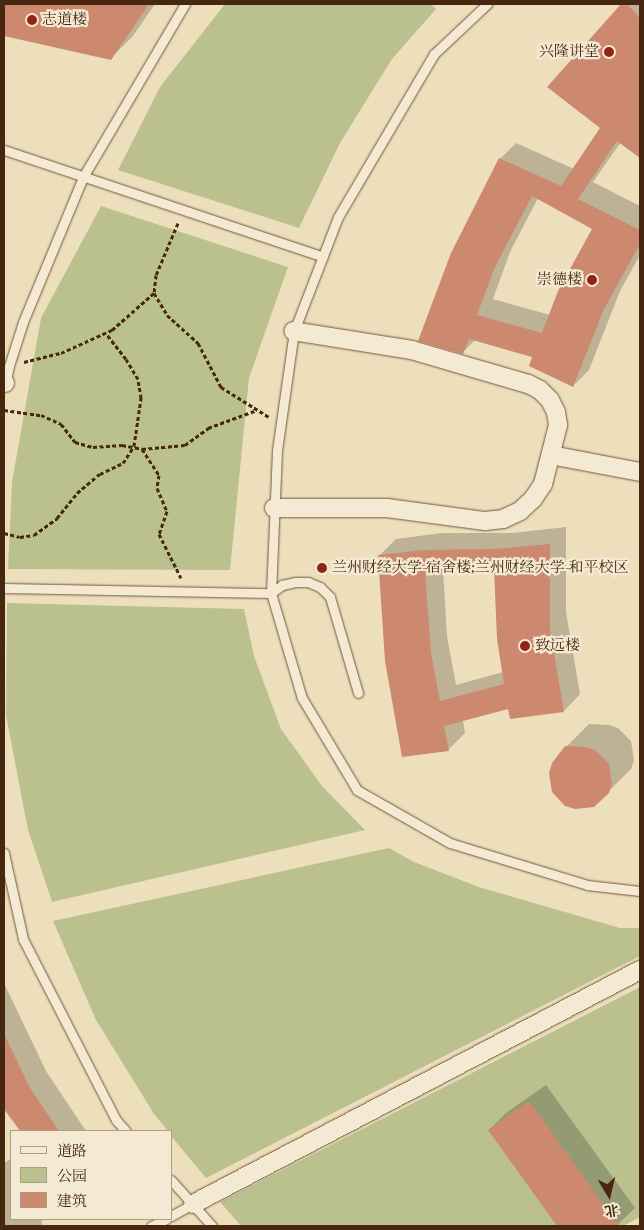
<!DOCTYPE html>
<html>
<head>
<meta charset="utf-8">
<style>
	body { margin:0 }
	#map { position:relative; width:644px; height:1230px; overflow:hidden; background:#eedfbc; font-family:"IM FELL French Canon","Noto Serif SC",serif }
	div>[style] { position:absolute }
	.green>* { inset:0; background:#bac18f }
	.shadow>* { inset:0; background:#0003 }
	.building>* { inset:0; background:#cc896f }
	.path>* { height:3px; margin-top:-1.5px; transform-origin:0; background:repeating-linear-gradient(90deg,#482711 0 4px,transparent 0 6.5px) }
	.roads { filter:drop-shadow(0 0 1px #72553c) drop-shadow(0 0 1px #72553c) }
	.lane>* { height:9px; margin:-4.5px; padding:0 4.5px; transform-origin:4.5px; border-radius:4.5px; background:#f4ead3 }
	.street>* { height:18px; margin:-9px; padding:0 9px; transform-origin:9px; border-radius:9px; background:#f4ead3 }
	.dots>* { width:14px; height:14px; translate:-50% -50%; box-sizing:border-box; border:2px solid #f4ead3; border-radius:50% }
	span { translate:-50% -50%; white-space:nowrap; text-align:center; line-height:1.15; -webkit-text-stroke:4.5px #f4ead3; paint-order:stroke }
	.poi-label { font-size:15px; color:#482711 }
	.left { translate:0 -50%; text-align:left }
	.right { translate:-100% -50%; text-align:right }
	.frame { position:absolute; inset:0; border:5px solid #482711; pointer-events:none }
	.legend { position:absolute; left:10px; top:1130px; width:162px; height:90px; box-sizing:border-box; background:#f4ead3; border:1px solid #af9c85; margin:0; padding:6px 9px; list-style:none; font-size:15px; color:#482711 }
	.legend li { display:flex; align-items:center; gap:10px; height:25px }
	.legend b { width:25px; border:1px solid #af9c85 }
	.north { position:absolute; left:584px; top:1170px; width:50px; height:50px; -webkit-text-stroke:4px #f4ead3; paint-order:stroke; rotate:171deg; font-size:14px; font-weight:700; line-height:20px; text-align:center; color:#482711 }
	.north::after { content:''; display:block; margin:auto; width:18px; height:22px; background:#482711; clip-path:polygon(50% 0,100% 100%,50% 72%,0 100%) }
</style>
</head>
<body>
<div id="map">
	<div class="green">
		<div style="clip-path:polygon(225px 4px,431px 4px,436px 9px,392px 59px,340px 143px,299px 228px,118px 170px,160px 87px)"></div>
		<div style="clip-path:polygon(101px 206px,288px 267px,249px 378px,230px 570px,8px 569px,12px 482px,41px 318px)"></div>
		<div style="clip-path:polygon(7px 603px,244px 609px,254px 656px,281px 729px,322px 786px,365px 830px,52px 902px,28px 830px,6px 715px)"></div>
		<div style="clip-path:polygon(389px 848px,414px 862px,479px 887px,620px 928px,640px 928px,640px 956px,206px 1178px,171px 1136px,171px 1131px,168px 1131px,154px 1114px,96px 1020px,53px 921px)"></div>
		<div style="clip-path:polygon(640px 987px,640px 1217px,623px 1226px,241px 1226px,220px 1202px)"></div>
	</div>
	<div class="shadow">
		<div style="clip-path:polygon(4px 4px,155px 4px,133px 36px,110px 59px,4px 35px)"></div>
		<div style="clip-path:polygon(evenodd,623px 4px,640px 4px,640px 156px,621px 142px,593px 182px,640px 206px,640px 255px,620px 291px,589px 370px,573px 386px,534px 356px,476px 339px,463px 352px,500px 159px,516px 143px,574px 169px,602px 128px,549px 87px,623px 4px,538px 198px,593px 229px,550px 315px,493px 299px,510px 252px,538px 198px)"></div>
		<div style="clip-path:polygon(evenodd,566px 527px,566px 612px,580px 694px,564px 711px,509px 707px,463px 720px,465px 733px,448px 750px,379px 556px,396px 539px,442px 533px,512px 533px,566px 527px,496px 568px,503px 672px,456px 685px,447px 636px,443px 569px,496px 568px)"></div>
		<div style="clip-path:polygon(589px 724px,609px 725px,618px 728px,631px 741px,634px 760px,631px 769px,608px 792px,566px 747px)"></div>
		<div style="clip-path:polygon(4px 983px,46px 1071px,86px 1131px,22px 1131px,4px 1107px)"></div>
		<div style="clip-path:polygon(546px 1085px,635px 1208px,616px 1226px,559px 1226px,489px 1130px,506px 1113px)"></div>
		<div style="clip-path:polygon(11px 1159px,11px 1219px,46px 1219px,41px 1221px,43px 1226px,4px 1226px,4px 1163px)"></div>
	</div>
	<div class="building">
		<div style="clip-path:polygon(4px 4px,149px 4px,111px 60px,4px 36px)"></div>
		<div style="clip-path:polygon(evenodd,621px 4px,627px 4px,640px 18px,640px 158px,617px 141px,578px 199px,640px 230px,640px 244px,604px 309px,573px 387px,529px 366px,532px 357px,469px 339px,463px 354px,418px 341px,451px 253px,499px 158px,561px 186px,600px 128px,547px 87px,621px 4px,532px 196px,592px 229px,558px 291px,542px 333px,477px 315px,494px 269px,532px 196px)"></div>
		<div style="clip-path:polygon(evenodd,550px 544px,550px 630px,564px 712px,510px 719px,508px 709px,444px 726px,449px 751px,402px 757px,385px 661px,378px 555px,424px 550px,494px 549px,550px 544px,494px 569px,497px 639px,504px 684px,440px 701px,431px 653px,425px 571px,494px 569px)"></div>
		<div style="clip-path:polygon(565px 746px,586px 747px,595px 750px,609px 764px,612px 784px,609px 793px,594px 807px,575px 809px,565px 806px,552px 792px,549px 773px,552px 763px)"></div>
		<div style="clip-path:polygon(4px 1034px,30px 1088px,59px 1131px,20px 1131px,4px 1109px)"></div>
		<div style="clip-path:polygon(529px 1101px,619px 1226px,557px 1226px,488px 1130px)"></div>
	</div>
	<div class="path">
		<div style="left:178px;top:223px;width:56px;rotate:112.9deg"></div>
		<div style="left:156px;top:275px;width:18px;rotate:96deg"></div>
		<div style="left:154px;top:293px;width:26px;rotate:59deg"></div>
		<div style="left:167px;top:315px;width:42px;rotate:42.1deg"></div>
		<div style="left:198px;top:343px;width:50px;rotate:62.4deg"></div>
		<div style="left:221px;top:387px;width:57px;rotate:32deg"></div>
		<div style="left:24px;top:362px;width:38px;rotate:-14deg"></div>
		<div style="left:61px;top:353px;width:56px;rotate:-24.3deg"></div>
		<div style="left:112px;top:330px;width:56px;rotate:-41.4deg"></div>
		<div style="left:4px;top:410px;width:37px;rotate:8deg"></div>
		<div style="left:41px;top:415px;width:22px;rotate:24deg"></div>
		<div style="left:61px;top:424px;width:23px;rotate:52deg"></div>
		<div style="left:75px;top:442px;width:19px;rotate:16deg"></div>
		<div style="left:93px;top:447px;width:29px;rotate:-4deg"></div>
		<div style="left:122px;top:445px;width:20px;rotate:11deg"></div>
		<div style="left:142px;top:449px;width:43px;rotate:-5.3deg"></div>
		<div style="left:185px;top:445px;width:29px;rotate:-36deg"></div>
		<div style="left:208px;top:428px;width:52px;rotate:-20.2deg"></div>
		<div style="left:142px;top:449px;width:31px;rotate:57deg"></div>
		<div style="left:159px;top:475px;width:13px;rotate:99deg"></div>
		<div style="left:157px;top:488px;width:25px;rotate:67deg"></div>
		<div style="left:167px;top:511px;width:24px;rotate:109deg"></div>
		<div style="left:159px;top:534px;width:49px;rotate:63.4deg"></div>
		<div style="left:4px;top:533px;width:16px;rotate:14deg"></div>
		<div style="left:20px;top:537px;width:14px;rotate:-8deg"></div>
		<div style="left:34px;top:535px;width:29px;rotate:-36deg"></div>
		<div style="left:57px;top:518px;width:32px;rotate:-51deg"></div>
		<div style="left:77px;top:493px;width:30px;rotate:-40deg"></div>
		<div style="left:100px;top:474px;width:25px;rotate:-26deg"></div>
		<div style="left:123px;top:463px;width:20px;rotate:-57deg"></div>
		<div style="left:134px;top:446px;width:49px;rotate:-81.7deg"></div>
		<div style="left:141px;top:398px;width:19px;rotate:-99deg"></div>
		<div style="left:138px;top:379px;width:23px;rotate:-121deg"></div>
		<div style="left:126px;top:359px;width:33px;rotate:-128deg"></div>
	</div>
	<div class="roads">
		<div class="lane">
			<div style="left:487px;top:4px;width:73px;rotate:136.7deg"></div>
			<div style="left:434px;top:54px;width:189px;rotate:120.5deg"></div>
			<div style="left:338px;top:217px;width:122px;rotate:111.1deg"></div>
			<div style="left:294px;top:331px;width:121px;rotate:98.1deg"></div>
			<div style="left:277px;top:451px;width:142px;rotate:92.4deg"></div>
			<div style="left:271px;top:593px;width:109px;rotate:73.6deg"></div>
			<div style="left:302px;top:698px;width:107px;rotate:59.1deg"></div>
			<div style="left:357px;top:790px;width:107px;rotate:29.7deg"></div>
			<div style="left:450px;top:843px;width:143px;rotate:17deg"></div>
			<div style="left:587px;top:885px;width:53px;rotate:6.5deg"></div>
			<div style="left:4px;top:150px;width:336px;rotate:18.5deg"></div>
			<div style="left:5px;top:386px;width:20px;rotate:-79deg"></div>
			<div style="left:9px;top:366px;width:46px;rotate:-72.3deg"></div>
			<div style="left:23px;top:322px;width:157px;rotate:-67.5deg"></div>
			<div style="left:83px;top:177px;width:201px;rotate:-59.5deg"></div>
			<div style="left:4px;top:588px;width:267px;rotate:1.1deg"></div>
			<div style="left:271px;top:593px;width:14px;rotate:-36deg"></div>
			<div style="left:282px;top:585px;width:13px;rotate:-13deg"></div>
			<div style="left:295px;top:582px;width:13px"></div>
			<div style="left:308px;top:582px;width:13px;rotate:23deg"></div>
			<div style="left:320px;top:587px;width:14px;rotate:45deg"></div>
			<div style="left:330px;top:597px;width:100px;rotate:73.7deg"></div>
			<div style="left:4px;top:853px;width:88px;rotate:77.5deg"></div>
			<div style="left:23px;top:939px;width:203px;rotate:62.8deg"></div>
			<div style="left:116px;top:1120px;width:15px;rotate:48deg"></div>
			<div style="left:171px;top:1180px;width:62px;rotate:48.3deg"></div>
			<div style="left:171px;top:1216px;width:25px;rotate:-29deg"></div>
			<div style="left:151px;top:1226px;width:17px;rotate:-25deg"></div>
		</div>
		<div class="street">
			<div style="left:4px;top:383px;width:1px"></div>
			<div style="left:551px;top:455px;width:91px;rotate:10.8deg"></div>
			<div style="left:274px;top:508px;width:113px"></div>
			<div style="left:387px;top:508px;width:99px;rotate:7.6deg"></div>
			<div style="left:485px;top:521px;width:18px;rotate:-6deg"></div>
			<div style="left:503px;top:519px;width:19px;rotate:-25deg"></div>
			<div style="left:520px;top:511px;width:18px;rotate:-43deg"></div>
			<div style="left:533px;top:499px;width:18px;rotate:-56deg"></div>
			<div style="left:543px;top:484px;width:61px;rotate:-75.7deg"></div>
			<div style="left:558px;top:425px;width:13px;rotate:-99deg"></div>
			<div style="left:556px;top:412px;width:13px;rotate:-117deg"></div>
			<div style="left:550px;top:400px;width:14px;rotate:-135deg"></div>
			<div style="left:540px;top:390px;width:13px;rotate:-153deg"></div>
			<div style="left:528px;top:384px;width:121px;rotate:-163.7deg"></div>
			<div style="left:412px;top:350px;width:120px;rotate:-170.9deg"></div>
			<div style="left:193px;top:1204px;width:505px;rotate:-27.63deg"></div>
		</div>
	</div>
	<div class="dots">
		<div style="left:32px;top:20px;background:#8f2418"></div>
		<div style="left:609px;top:52px;background:#8f2418"></div>
		<div style="left:592px;top:280px;background:#8f2418"></div>
		<div style="left:322px;top:568px;background:#8f2418"></div>
		<div style="left:525px;top:646px;background:#8f2418"></div>
	</div>
	<div class="poi-label">
		<span class="left" style="left:42px;top:20px">志道楼</span>
		<span class="right" style="left:599px;top:52px">兴隆讲堂</span>
		<span class="right" style="left:582px;top:280px">崇德楼</span>
		<span class="left" style="left:332px;top:568px">兰州财经大学-宿舍楼;兰州财经大学-和平校区</span>
		<span class="left" style="left:535px;top:646px">致远楼</span>
	</div>
	<div class="frame"></div>
	<ul class="legend">
	<li><b style="height:6px;background:#f4ead3"></b>道路</li>
	<li><b style="height:14px;background:#bac18f"></b>公园</li>
	<li><b style="height:14px;background:#cc896f"></b>建筑</li>
	</ul>
	<div class="north">北</div>
</div>
</body>
</html>
